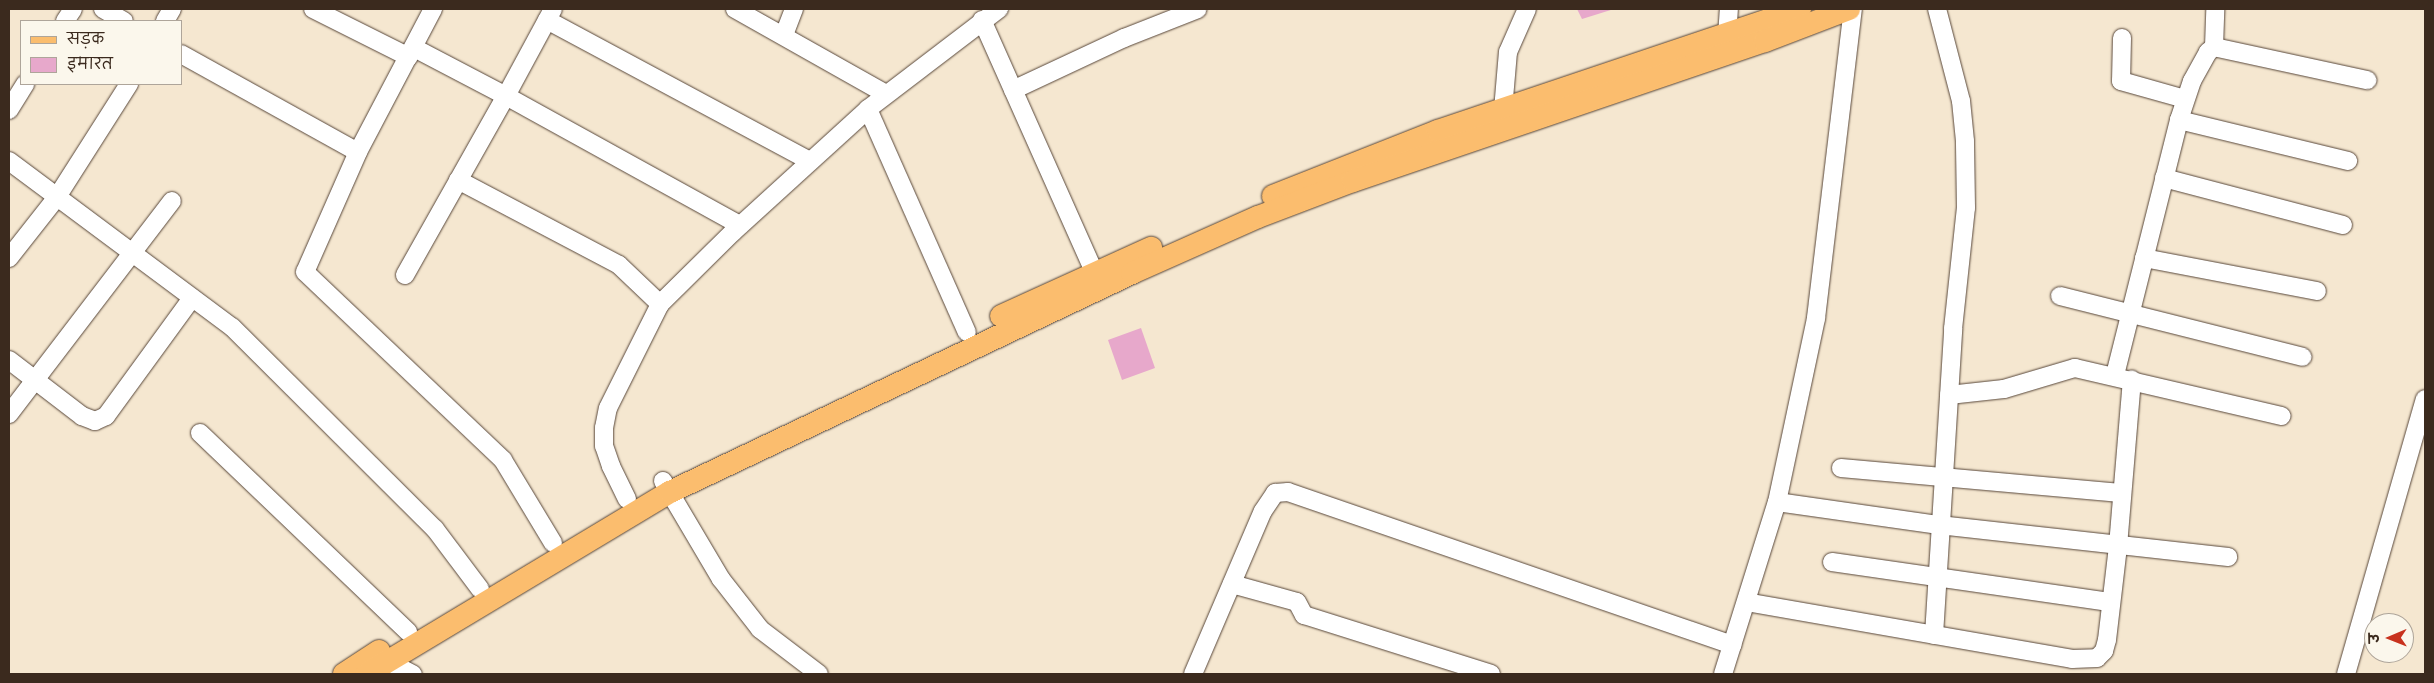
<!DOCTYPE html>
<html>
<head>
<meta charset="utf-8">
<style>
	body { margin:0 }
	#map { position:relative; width:2434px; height:683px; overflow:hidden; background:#f5e7d0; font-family:"Balsamiq Sans","Playpen Sans Deva",sans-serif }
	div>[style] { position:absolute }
	.building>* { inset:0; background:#e7a8cb }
	.roads { filter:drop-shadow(0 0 1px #574639) drop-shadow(0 0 1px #574639) }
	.minor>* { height:18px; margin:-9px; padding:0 9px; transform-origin:9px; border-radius:9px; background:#fff }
	.major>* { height:22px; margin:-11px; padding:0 11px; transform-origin:11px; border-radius:11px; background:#fbbd6e }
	span { translate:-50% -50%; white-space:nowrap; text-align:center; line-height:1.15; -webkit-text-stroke:4.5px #fbf7ec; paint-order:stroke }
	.frame { position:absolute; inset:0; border:10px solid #3b2a1e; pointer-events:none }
	.legend { position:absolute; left:20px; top:20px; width:162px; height:65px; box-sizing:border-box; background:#fbf7ec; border:1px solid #aea59a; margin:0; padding:6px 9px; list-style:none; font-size:15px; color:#3b2a1e }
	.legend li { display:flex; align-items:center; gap:10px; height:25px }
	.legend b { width:25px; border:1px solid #aea59a }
	.north { position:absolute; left:2364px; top:613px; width:50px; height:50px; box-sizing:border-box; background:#fbf7ec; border:1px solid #aea59a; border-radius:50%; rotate:269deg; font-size:14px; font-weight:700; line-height:20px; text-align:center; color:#3b2a1e }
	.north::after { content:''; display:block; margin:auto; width:18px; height:22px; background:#c8321e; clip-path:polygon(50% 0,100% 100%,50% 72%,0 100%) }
</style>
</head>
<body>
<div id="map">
	<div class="building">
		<div style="clip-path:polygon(1577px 9px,1614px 9px,1582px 19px)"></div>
		<div style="clip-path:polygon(1141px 328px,1155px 368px,1122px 380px,1108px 340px)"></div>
	</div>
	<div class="roads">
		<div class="minor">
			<div style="left:103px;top:9px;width:24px;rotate:30deg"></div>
			<div style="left:313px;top:9px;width:107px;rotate:26.6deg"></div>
			<div style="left:433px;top:9px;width:161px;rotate:117.7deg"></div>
			<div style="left:358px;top:152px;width:131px;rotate:113.8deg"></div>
			<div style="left:305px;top:272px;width:273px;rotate:43.5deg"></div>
			<div style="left:503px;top:460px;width:97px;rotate:58.9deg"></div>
			<div style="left:553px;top:9px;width:99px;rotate:118.4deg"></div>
			<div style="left:506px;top:96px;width:267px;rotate:28.9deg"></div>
			<div style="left:735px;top:9px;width:173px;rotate:29.4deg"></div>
			<div style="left:547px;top:20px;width:298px;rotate:28.2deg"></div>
			<div style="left:982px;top:20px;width:276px;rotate:66deg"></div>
			<div style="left:65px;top:21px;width:14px;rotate:-56deg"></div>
			<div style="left:165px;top:21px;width:14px;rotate:-60deg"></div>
			<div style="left:784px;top:35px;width:28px;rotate:-69deg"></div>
			<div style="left:1727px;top:36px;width:27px;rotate:-86deg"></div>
			<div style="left:2122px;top:38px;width:43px;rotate:91.3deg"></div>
			<div style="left:2121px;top:81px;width:66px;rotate:15.7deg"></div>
			<div style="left:2214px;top:47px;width:38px;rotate:-88deg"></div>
			<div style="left:181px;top:54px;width:202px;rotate:29deg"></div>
			<div style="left:1013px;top:90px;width:123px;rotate:-25.1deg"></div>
			<div style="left:1124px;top:38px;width:79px;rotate:-21.4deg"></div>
			<div style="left:868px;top:109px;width:244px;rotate:66.1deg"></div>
			<div style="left:9px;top:110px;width:31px;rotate:-58deg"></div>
			<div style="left:1503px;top:110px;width:58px;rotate:-85.1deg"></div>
			<div style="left:1508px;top:52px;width:47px;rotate:-66.2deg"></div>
			<div style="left:2179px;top:120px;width:174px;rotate:13.6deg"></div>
			<div style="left:9px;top:161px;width:278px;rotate:36.7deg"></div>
			<div style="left:232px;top:327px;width:286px;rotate:44.9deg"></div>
			<div style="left:435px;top:529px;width:75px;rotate:53.1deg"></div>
			<div style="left:2164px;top:178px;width:185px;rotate:14.7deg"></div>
			<div style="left:458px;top:180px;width:182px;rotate:27.8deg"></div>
			<div style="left:619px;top:265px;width:57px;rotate:43.6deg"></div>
			<div style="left:9px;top:258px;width:78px;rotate:-51.8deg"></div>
			<div style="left:57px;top:197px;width:134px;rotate:-57.5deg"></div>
			<div style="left:2144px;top:258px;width:176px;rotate:10.8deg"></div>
			<div style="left:405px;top:275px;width:206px;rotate:-60.6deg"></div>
			<div style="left:506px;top:96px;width:104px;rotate:-152.4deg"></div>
			<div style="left:2060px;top:296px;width:250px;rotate:14.1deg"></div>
			<div style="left:9px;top:360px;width:92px;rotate:37.5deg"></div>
			<div style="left:82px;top:416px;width:14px;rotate:21deg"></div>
			<div style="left:95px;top:421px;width:12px;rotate:-24deg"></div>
			<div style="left:106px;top:416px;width:146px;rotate:-53.9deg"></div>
			<div style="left:2115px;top:375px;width:263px;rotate:-75.9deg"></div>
			<div style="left:2179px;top:120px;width:41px;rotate:-71.6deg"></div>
			<div style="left:2192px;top:81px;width:33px;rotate:-61deg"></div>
			<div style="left:2208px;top:52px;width:8px;rotate:-40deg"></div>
			<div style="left:2214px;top:47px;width:157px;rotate:12.2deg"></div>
			<div style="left:1949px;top:395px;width:55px;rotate:-6.2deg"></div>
			<div style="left:2004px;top:389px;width:74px;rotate:-16.5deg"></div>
			<div style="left:2075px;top:368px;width:212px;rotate:13.1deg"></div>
			<div style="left:9px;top:414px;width:268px;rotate:-52.6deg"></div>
			<div style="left:200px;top:433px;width:288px;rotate:43.7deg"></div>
			<div style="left:1841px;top:468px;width:281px;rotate:5.1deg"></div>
			<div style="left:663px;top:481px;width:114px;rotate:59.4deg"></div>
			<div style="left:721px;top:579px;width:63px;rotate:52deg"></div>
			<div style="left:760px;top:629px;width:74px;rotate:37.3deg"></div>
			<div style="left:627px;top:499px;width:37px;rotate:-116deg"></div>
			<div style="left:611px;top:466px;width:21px;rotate:-109deg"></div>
			<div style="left:604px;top:446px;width:18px;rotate:-90deg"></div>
			<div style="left:604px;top:428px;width:20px;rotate:-79deg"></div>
			<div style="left:608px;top:408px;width:116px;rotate:-63.4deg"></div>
			<div style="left:660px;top:304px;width:103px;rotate:-44.6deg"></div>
			<div style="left:733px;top:232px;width:183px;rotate:-42.3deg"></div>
			<div style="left:868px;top:109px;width:165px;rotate:-37.4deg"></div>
			<div style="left:1777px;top:502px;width:164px;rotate:8.1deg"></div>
			<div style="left:1939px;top:525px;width:291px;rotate:6.3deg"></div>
			<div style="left:1832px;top:562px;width:282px;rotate:8.2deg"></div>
			<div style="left:1232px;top:584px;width:67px;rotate:15.5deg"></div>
			<div style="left:1297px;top:602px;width:15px;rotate:62deg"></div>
			<div style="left:1304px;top:615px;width:196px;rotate:17.5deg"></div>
			<div style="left:1746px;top:602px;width:331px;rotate:9.9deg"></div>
			<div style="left:2072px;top:659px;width:25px;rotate:-2deg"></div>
			<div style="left:2097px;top:658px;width:10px;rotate:-45deg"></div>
			<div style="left:2104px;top:651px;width:11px;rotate:-75deg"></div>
			<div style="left:2107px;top:640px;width:95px;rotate:-83.3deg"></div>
			<div style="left:2118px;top:546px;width:167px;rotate:-85.2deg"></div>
			<div style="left:1934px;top:635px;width:307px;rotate:-86.4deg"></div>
			<div style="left:1953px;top:329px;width:122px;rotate:-83.9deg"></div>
			<div style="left:1966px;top:208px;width:67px;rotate:-90.9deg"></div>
			<div style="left:1965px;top:141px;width:40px;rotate:-95.7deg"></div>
			<div style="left:1961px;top:101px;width:95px;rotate:-104.6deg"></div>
			<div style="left:387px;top:661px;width:29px;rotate:27deg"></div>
			<div style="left:1193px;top:674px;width:177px;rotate:-66.8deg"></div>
			<div style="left:1263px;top:511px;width:22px;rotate:-56deg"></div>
			<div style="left:1275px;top:493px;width:13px;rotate:-4deg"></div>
			<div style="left:1288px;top:492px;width:470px;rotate:19deg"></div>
			<div style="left:1723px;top:674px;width:180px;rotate:-72.6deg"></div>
			<div style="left:1777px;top:502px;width:188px;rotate:-78deg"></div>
			<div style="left:1816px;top:318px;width:311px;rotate:-83.2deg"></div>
			<div style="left:2346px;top:674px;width:286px;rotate:-74deg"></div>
		</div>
		<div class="major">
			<div style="left:1273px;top:196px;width:177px;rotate:-21.5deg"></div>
			<div style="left:1438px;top:131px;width:382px;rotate:-18.6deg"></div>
			<div style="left:1001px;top:316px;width:165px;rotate:-24.4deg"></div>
			<div style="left:344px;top:674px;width:42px;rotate:-33.3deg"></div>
			<div style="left:367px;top:674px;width:353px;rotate:-31deg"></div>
			<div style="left:670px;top:492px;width:511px;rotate:-25.36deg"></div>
			<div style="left:1132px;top:273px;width:138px;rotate:-24deg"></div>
			<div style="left:1258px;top:217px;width:102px;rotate:-20.8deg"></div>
			<div style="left:1353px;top:181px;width:435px;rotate:-18.8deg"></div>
			<div style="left:1765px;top:41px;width:90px;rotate:-20.9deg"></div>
		</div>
	</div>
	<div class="frame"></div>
	<ul class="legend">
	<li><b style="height:6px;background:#fbbd6e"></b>सड़क</li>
	<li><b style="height:14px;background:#e7a8cb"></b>इमारत</li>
	</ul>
	<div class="north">उ</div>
</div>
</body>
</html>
